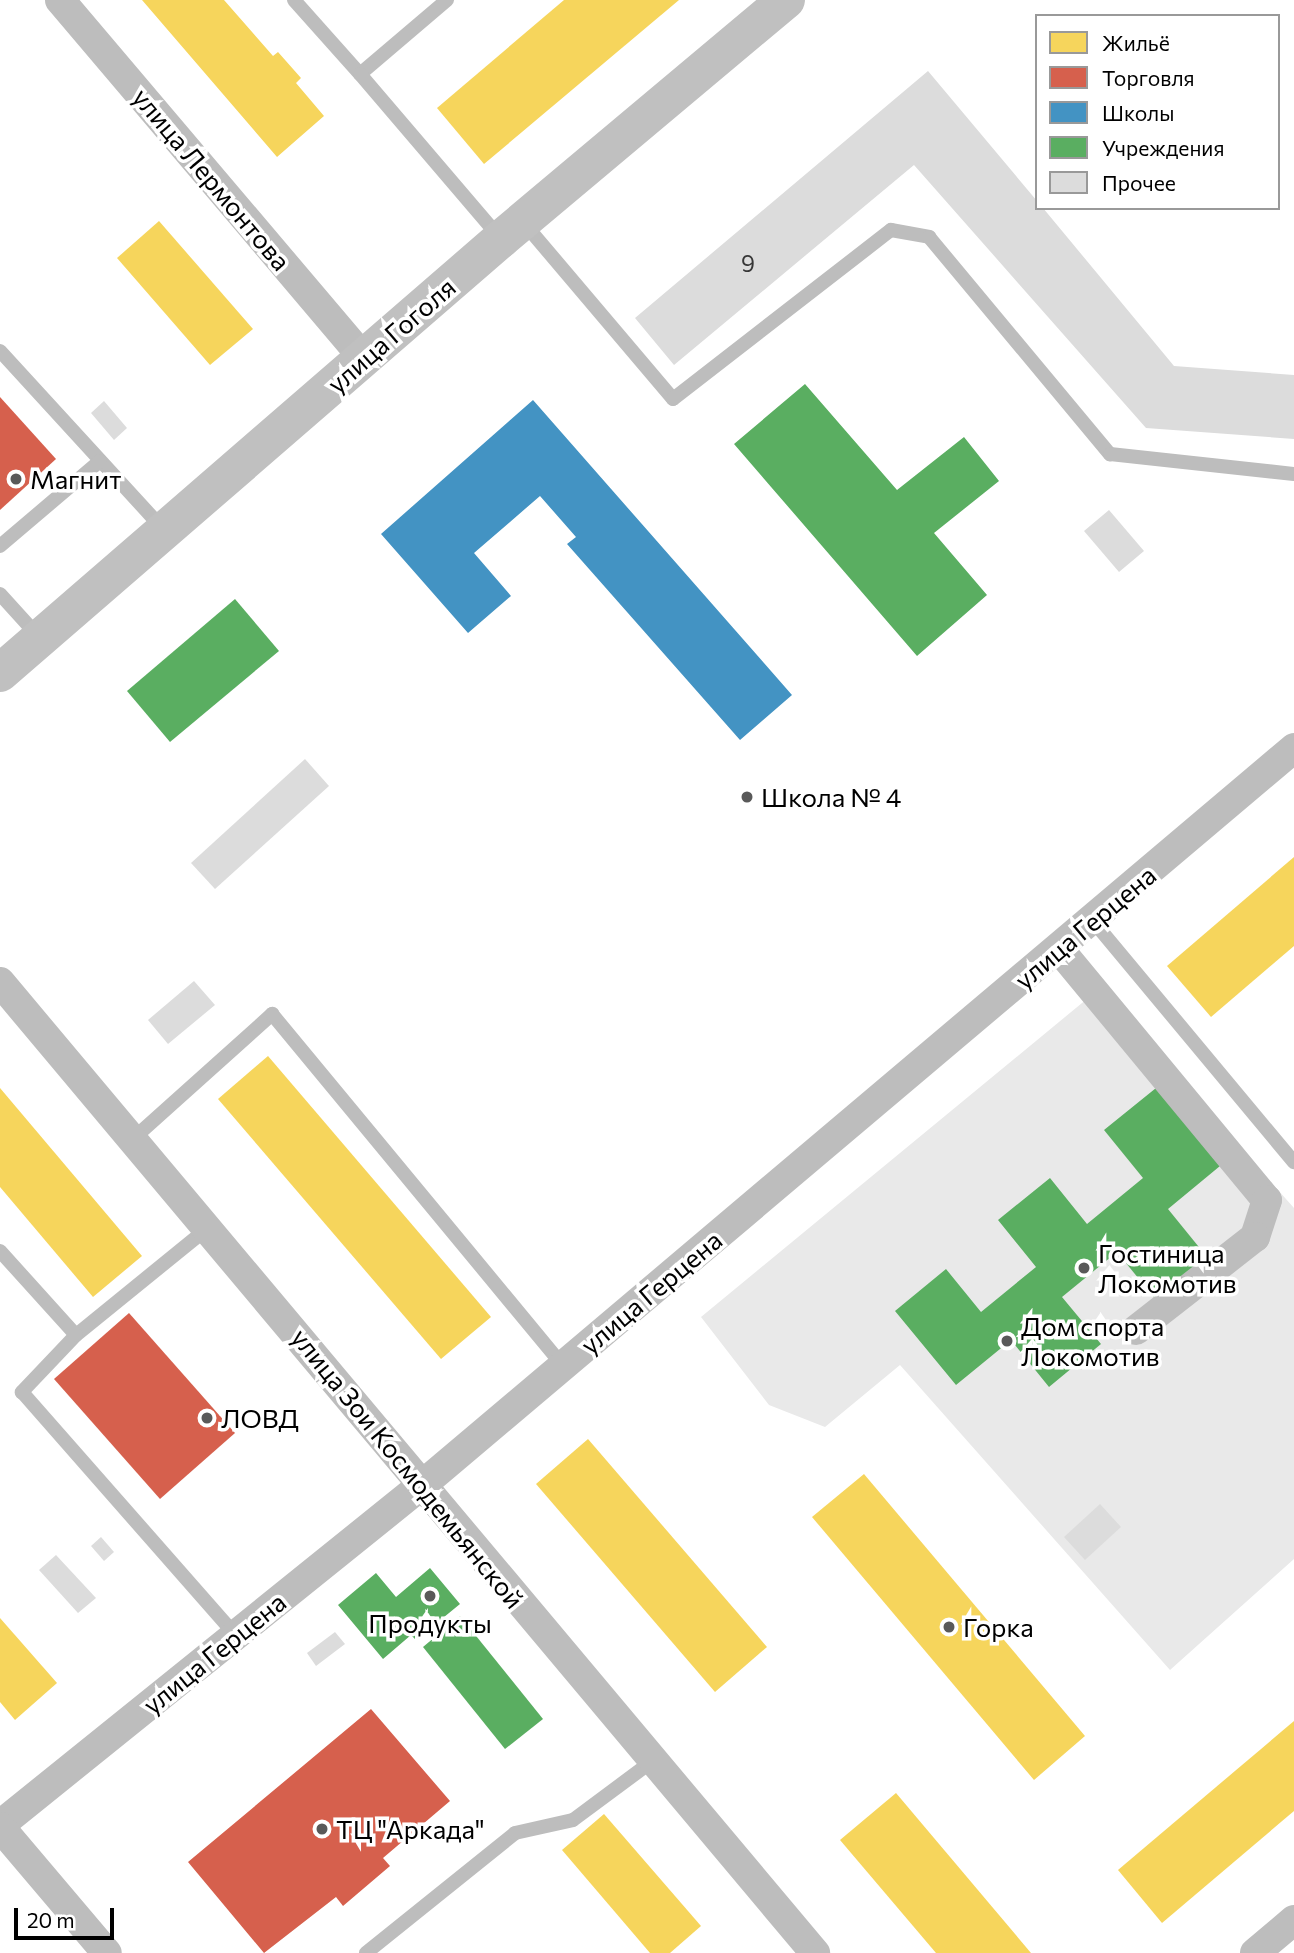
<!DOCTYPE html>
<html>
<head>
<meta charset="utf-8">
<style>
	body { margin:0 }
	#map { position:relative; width:1294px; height:1953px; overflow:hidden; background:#fff; font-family:Commissioner,sans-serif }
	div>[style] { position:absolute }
	.green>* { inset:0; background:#e9e9e9 }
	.homes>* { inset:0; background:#f6d55c }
	.shops>* { inset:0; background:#d6604d }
	.schools>* { inset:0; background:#4393c3 }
	.public>* { inset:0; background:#5aae61 }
	.building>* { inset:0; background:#dcdcdc }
	.service>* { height:14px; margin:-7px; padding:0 7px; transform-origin:7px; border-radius:7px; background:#bdbdbd }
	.minor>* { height:30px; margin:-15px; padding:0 15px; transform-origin:15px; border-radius:15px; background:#bdbdbd }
	.secondary>* { height:38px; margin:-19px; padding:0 19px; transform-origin:19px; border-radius:19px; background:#c0c0c0 }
	.dots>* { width:19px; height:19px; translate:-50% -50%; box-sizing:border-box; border:4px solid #fff; border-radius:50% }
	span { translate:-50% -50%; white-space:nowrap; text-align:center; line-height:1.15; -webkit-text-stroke:7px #fff; paint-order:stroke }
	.number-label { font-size:23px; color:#373737 }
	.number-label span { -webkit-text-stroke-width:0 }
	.street-label { font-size:26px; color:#000 }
	.poi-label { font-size:26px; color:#000 }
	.left { translate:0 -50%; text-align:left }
	.legend { position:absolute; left:1035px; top:14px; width:245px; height:196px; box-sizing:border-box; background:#fff; border:2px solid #999; margin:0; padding:9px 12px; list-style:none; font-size:21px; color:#000 }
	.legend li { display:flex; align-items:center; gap:14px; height:35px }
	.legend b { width:35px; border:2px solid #999 }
	.scale { position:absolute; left:14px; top:1908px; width:100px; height:32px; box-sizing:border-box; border:4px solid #000; border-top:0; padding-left:9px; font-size:21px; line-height:24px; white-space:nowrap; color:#000; -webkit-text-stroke:5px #fff; paint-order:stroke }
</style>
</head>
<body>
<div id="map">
	<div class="green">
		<div style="clip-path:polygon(1099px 989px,1294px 1208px,1294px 1559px,1170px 1670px,900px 1365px,825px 1427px,769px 1405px,701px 1317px)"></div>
	</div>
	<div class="homes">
		<div style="clip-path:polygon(142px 0,224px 0,273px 56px,278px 52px,301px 78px,296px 83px,324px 116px,277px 157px)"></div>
		<div style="clip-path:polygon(564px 0,679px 0,484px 164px,437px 108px)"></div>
		<div style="clip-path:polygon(159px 221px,253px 329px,210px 365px,117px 258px)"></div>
		<div style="clip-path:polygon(1294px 857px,1294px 946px,1211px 1017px,1167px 966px)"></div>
		<div style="clip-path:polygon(268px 1056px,491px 1317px,441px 1359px,218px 1099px)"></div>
		<div style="clip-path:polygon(0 1088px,142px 1256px,93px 1297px,0 1187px)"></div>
		<div style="clip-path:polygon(588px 1439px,767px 1647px,715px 1692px,536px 1484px)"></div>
		<div style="clip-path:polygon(864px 1474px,1085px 1736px,1034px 1780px,812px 1517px)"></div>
		<div style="clip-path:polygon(0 1618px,57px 1683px,15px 1720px,0 1702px)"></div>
		<div style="clip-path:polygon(1294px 1721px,1294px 1811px,1162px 1923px,1118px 1870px)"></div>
		<div style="clip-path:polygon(896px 1793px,1031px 1953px,936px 1953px,840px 1840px)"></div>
		<div style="clip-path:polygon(604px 1814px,701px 1926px,670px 1953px,650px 1953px,562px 1850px)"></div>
	</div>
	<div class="shops">
		<div style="clip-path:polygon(0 397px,56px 459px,0 510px)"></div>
		<div style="clip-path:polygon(129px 1313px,235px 1433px,160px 1499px,54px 1379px)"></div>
		<div style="clip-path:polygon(371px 1709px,450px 1801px,383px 1858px,390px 1866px,343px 1906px,336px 1897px,264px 1953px,188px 1862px)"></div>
	</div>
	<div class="schools">
		<div style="clip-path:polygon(533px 400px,792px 695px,740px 740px,567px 544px,576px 537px,540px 496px,474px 553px,511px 596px,468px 633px,381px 534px)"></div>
	</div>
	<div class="public">
		<div style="clip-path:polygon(805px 384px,897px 490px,964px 437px,999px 481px,934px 533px,987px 595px,917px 656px,734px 444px)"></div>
		<div style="clip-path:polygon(235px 599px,279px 651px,170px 742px,127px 691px)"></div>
		<div style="clip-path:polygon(1156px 1088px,1220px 1166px,1168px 1209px,1207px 1257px,1156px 1300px,1117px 1252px,1062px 1297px,1101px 1344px,1049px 1387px,1011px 1340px,956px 1385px,895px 1311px,946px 1269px,981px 1312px,1036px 1267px,998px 1220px,1050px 1178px,1087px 1224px,1143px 1178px,1104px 1130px)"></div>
		<div style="clip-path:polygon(430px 1568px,460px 1604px,416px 1640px,411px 1635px,383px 1659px,338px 1605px,376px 1573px,396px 1597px)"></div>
		<div style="clip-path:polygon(460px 1616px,543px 1719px,505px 1749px,423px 1647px)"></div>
	</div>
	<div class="building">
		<div style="clip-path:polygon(928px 71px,1037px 201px,1037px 208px,1043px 208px,1174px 366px,1294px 375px,1294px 439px,1146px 428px,914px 165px,674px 365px,635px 318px)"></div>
		<div style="clip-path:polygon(104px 401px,127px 428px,114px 440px,91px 413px)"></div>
		<div style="clip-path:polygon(1109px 510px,1144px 551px,1119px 572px,1084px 531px)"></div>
		<div style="clip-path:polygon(305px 759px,329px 786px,215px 889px,191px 863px)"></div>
		<div style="clip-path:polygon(194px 981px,215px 1005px,168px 1044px,148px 1020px)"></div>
		<div style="clip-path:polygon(1100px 1504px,1121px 1527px,1085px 1560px,1064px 1537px)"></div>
		<div style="clip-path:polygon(101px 1537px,114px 1552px,104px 1561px,91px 1546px)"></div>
		<div style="clip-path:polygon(56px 1555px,96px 1598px,78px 1613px,39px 1570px)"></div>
		<div style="clip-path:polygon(335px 1632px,345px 1644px,316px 1666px,307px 1653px)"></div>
	</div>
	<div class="service">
		<div style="left:294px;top:0;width:99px;rotate:48.3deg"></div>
		<div style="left:447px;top:0;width:114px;rotate:139.6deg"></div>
		<div style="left:360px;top:74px;width:217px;rotate:49.5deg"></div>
		<div style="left:523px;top:222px;width:232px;rotate:49.7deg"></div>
		<div style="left:673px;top:399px;width:276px;rotate:-37.8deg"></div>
		<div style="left:891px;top:230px;width:39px;rotate:10deg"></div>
		<div style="left:929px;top:237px;width:283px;rotate:50.2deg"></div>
		<div style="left:1110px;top:454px;width:185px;rotate:6.2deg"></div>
		<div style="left:0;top:351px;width:243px;rotate:47.5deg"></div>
		<div style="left:0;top:546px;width:131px;rotate:-40.4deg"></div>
		<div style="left:0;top:594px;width:58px;rotate:47.8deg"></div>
		<div style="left:1093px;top:921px;width:314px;rotate:50.2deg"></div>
		<div style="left:134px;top:1138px;width:186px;rotate:-41.9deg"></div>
		<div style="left:272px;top:1014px;width:457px;rotate:50.4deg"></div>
		<div style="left:209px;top:1227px;width:171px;rotate:140.9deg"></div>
		<div style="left:76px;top:1335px;width:79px;rotate:133.5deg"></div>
		<div style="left:22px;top:1392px;width:325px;rotate:48.7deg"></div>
		<div style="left:0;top:1251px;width:113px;rotate:47.9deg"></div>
		<div style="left:366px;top:1953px;width:191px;rotate:-38.8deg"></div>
		<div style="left:515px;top:1833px;width:59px;rotate:-12.6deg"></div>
		<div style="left:573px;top:1820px;width:97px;rotate:-36.6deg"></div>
	</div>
	<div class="minor">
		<div style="left:60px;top:0;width:470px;rotate:49.7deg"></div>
		<div style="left:1059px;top:949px;width:326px;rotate:50.4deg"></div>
		<div style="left:1267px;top:1200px;width:39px;rotate:108deg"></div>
		<div style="left:1255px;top:1237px;width:151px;rotate:142deg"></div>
		<div style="left:0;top:982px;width:1268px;rotate:49.99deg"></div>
		<div style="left:0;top:1825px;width:542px;rotate:-38.86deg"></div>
		<div style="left:422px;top:1485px;width:1142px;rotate:-40.2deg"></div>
		<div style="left:0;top:1827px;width:165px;rotate:49.7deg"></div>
		<div style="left:1255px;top:1953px;width:51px;rotate:-40.2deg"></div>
	</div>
	<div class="secondary">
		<div style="left:0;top:673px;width:663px;rotate:-40.9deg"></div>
		<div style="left:501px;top:239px;width:372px;rotate:-40deg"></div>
	</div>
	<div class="dots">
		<div style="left:16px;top:479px;background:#595959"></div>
		<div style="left:747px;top:797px;background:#595959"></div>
		<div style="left:1084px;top:1268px;background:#595959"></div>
		<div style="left:1007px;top:1341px;background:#595959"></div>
		<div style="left:207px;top:1418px;background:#595959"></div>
		<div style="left:430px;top:1596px;background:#595959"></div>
		<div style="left:949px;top:1627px;background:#595959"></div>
		<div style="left:322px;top:1829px;background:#595959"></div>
	</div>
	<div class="number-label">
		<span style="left:748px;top:263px">9</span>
	</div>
	<div class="street-label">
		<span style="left:212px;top:179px;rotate:50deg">улица Лермонтова</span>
		<span style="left:391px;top:335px;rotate:-41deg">улица Гоголя</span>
		<span style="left:1085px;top:927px;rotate:-40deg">улица Герцена</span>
		<span style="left:651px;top:1292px;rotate:-40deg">улица Герцена</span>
		<span style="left:408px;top:1468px;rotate:51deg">улица Зои Космодемьянской</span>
		<span style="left:214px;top:1653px;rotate:-39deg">улица Герцена</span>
	</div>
	<div class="poi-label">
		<span class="left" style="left:30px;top:479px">Магнит</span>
		<span class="left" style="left:761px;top:797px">Школа № 4</span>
		<span class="left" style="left:1098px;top:1268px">Гостиница<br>Локомотив</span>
		<span class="left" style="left:1021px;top:1341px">Дом спорта<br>Локомотив</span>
		<span class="left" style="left:221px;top:1418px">ЛОВД</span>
		<span style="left:430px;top:1623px">Продукты</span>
		<span class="left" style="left:963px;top:1627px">Горка</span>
		<span class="left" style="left:336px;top:1829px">ТЦ "Аркада"</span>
	</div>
	<ul class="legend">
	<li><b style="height:19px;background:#f6d55c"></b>Жильё</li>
	<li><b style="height:19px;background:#d6604d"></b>Торговля</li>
	<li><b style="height:19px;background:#4393c3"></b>Школы</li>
	<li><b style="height:19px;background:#5aae61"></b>Учреждения</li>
	<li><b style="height:19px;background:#dcdcdc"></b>Прочее</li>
	</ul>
	<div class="scale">20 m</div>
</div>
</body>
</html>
